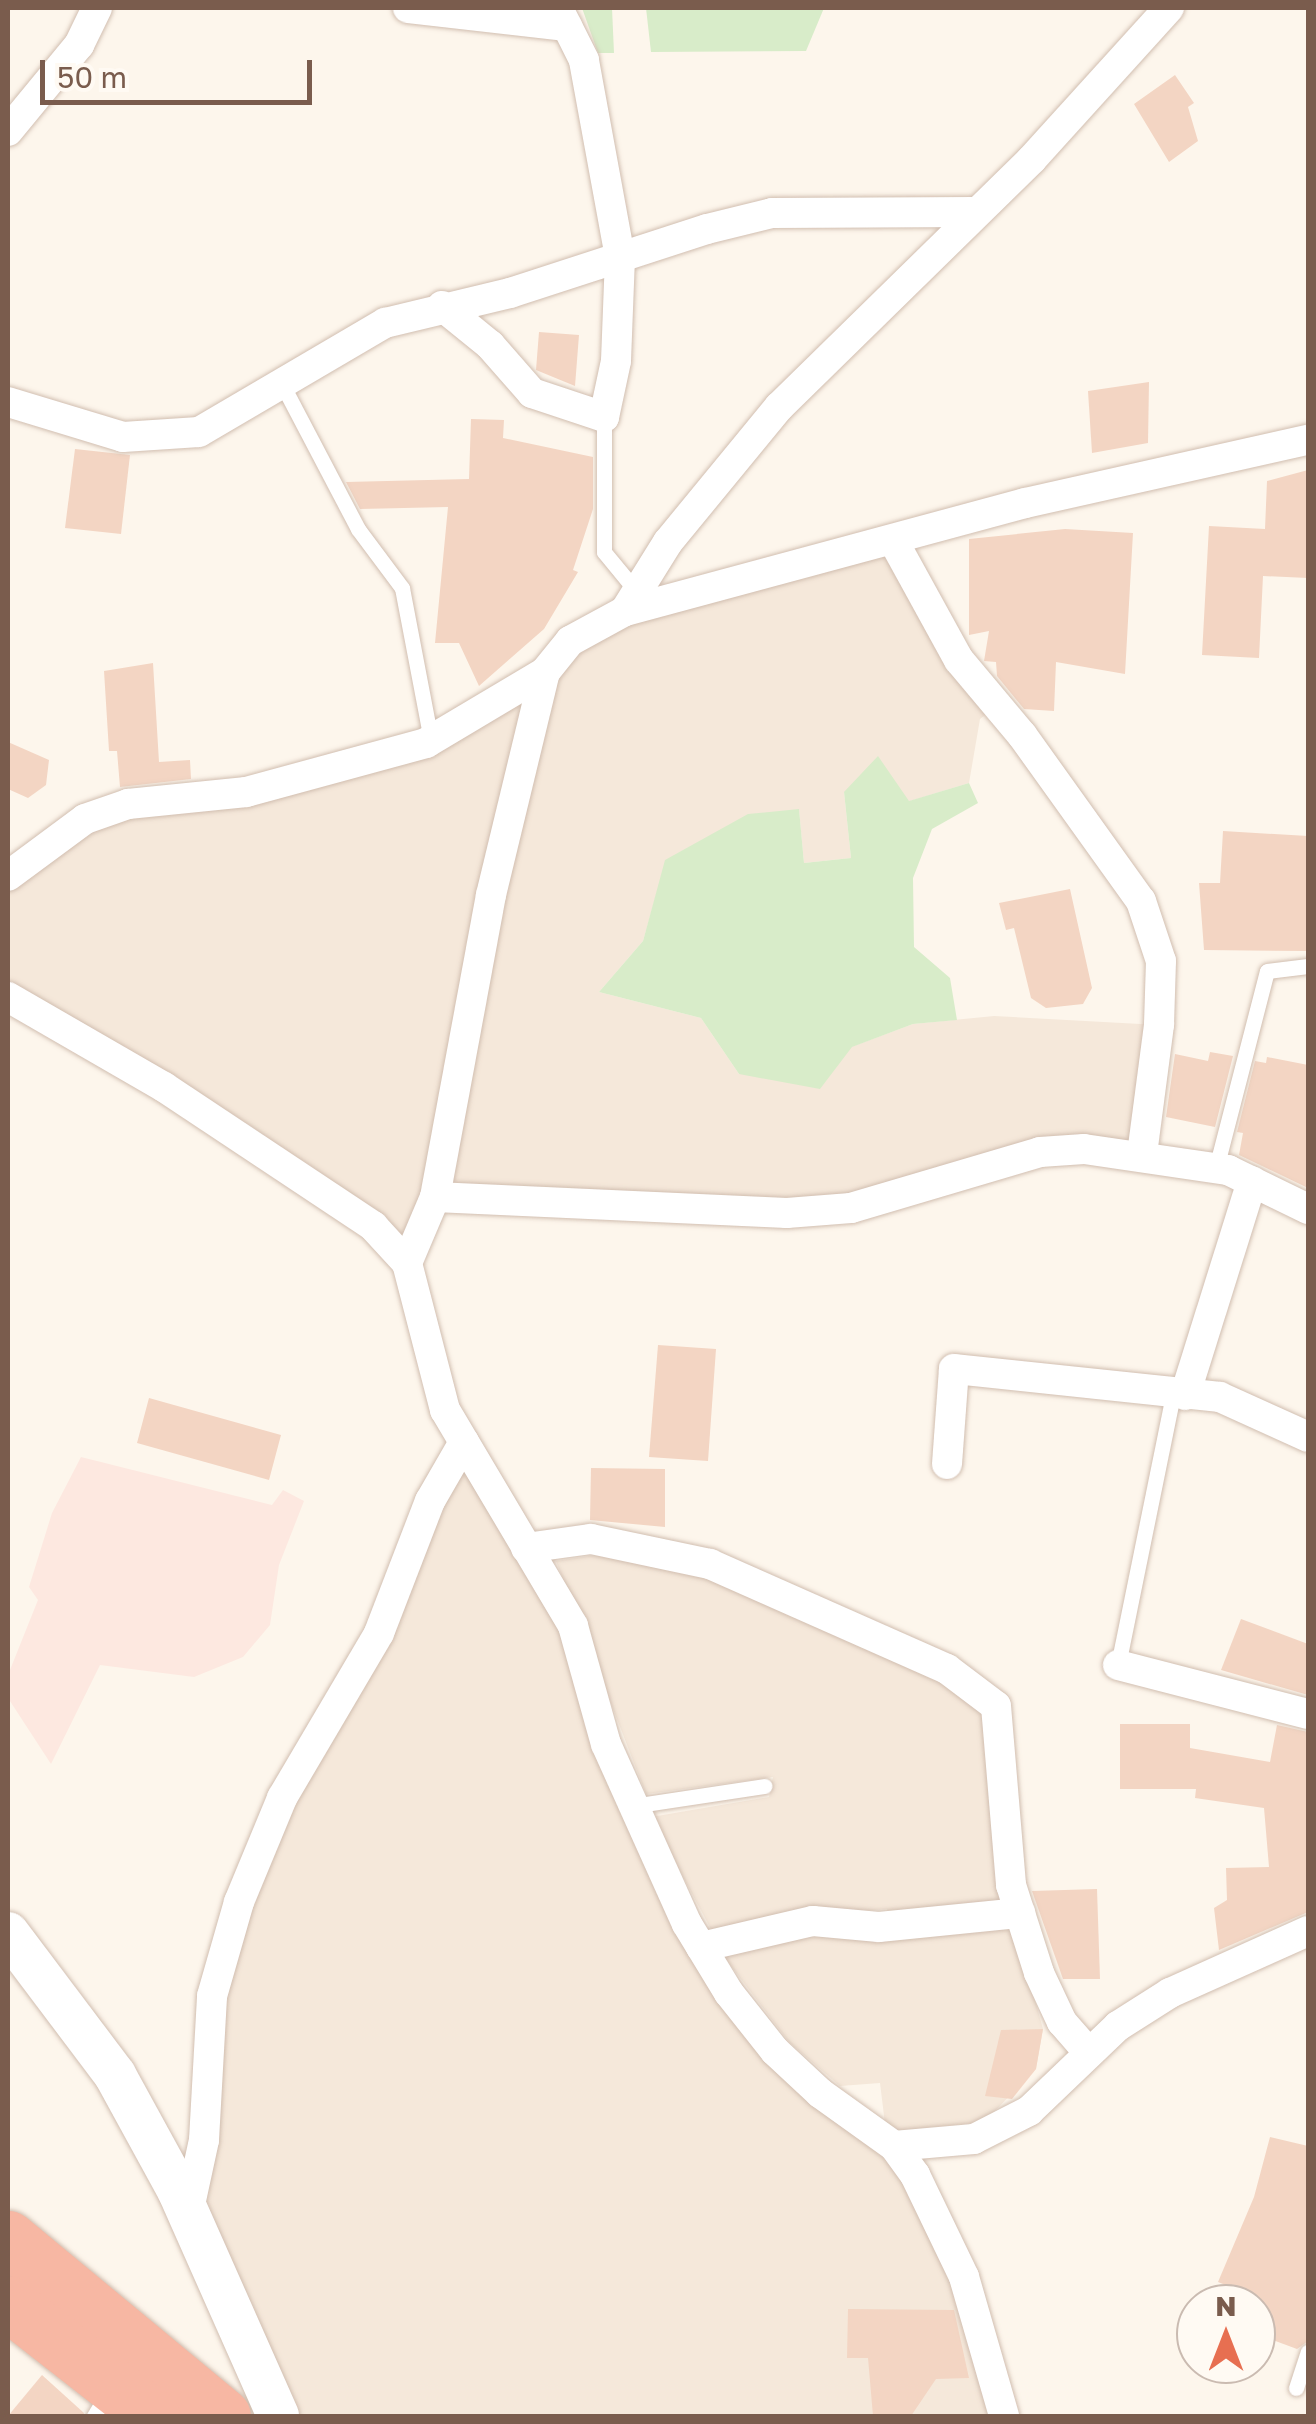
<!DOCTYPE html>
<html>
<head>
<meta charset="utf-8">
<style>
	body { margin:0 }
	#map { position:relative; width:1316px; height:2424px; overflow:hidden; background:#fdf6ec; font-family:"Golos Text",sans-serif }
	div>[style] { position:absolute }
	.residential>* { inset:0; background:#f5e8da }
	.commercial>* { inset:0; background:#fde8e0 }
	.green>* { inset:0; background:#d8ecc9 }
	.building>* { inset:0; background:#f3d5c3 }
	.roads { filter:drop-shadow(0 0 2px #d1beb0) drop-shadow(0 0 2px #d1beb0) }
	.lane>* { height:15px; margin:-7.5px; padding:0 7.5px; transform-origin:7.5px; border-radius:7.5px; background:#fff }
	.street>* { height:30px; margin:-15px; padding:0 15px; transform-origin:15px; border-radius:15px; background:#fff }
	.secondary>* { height:42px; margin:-21px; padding:0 21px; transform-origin:21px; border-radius:21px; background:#fff }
	.highway>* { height:55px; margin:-27.5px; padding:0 27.5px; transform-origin:27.5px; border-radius:27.5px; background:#f7b7a3 }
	span { translate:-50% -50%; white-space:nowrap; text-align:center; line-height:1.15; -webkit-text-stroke:8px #fffaf3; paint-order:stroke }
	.frame { position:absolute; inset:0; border:10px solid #7a5c4d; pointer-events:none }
	.north { position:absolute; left:1176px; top:2284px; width:100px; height:100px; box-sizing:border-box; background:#fffaf3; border:2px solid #cabbb1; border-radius:50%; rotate:0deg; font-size:28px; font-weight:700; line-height:40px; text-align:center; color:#7a5c4d }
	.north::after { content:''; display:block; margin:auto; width:35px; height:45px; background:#e76f51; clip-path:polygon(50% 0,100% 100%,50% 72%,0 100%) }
	.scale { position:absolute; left:40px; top:60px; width:272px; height:45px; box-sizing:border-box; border:5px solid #7a5c4d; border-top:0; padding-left:12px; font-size:30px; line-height:35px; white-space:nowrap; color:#7a5c4d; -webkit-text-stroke:8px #fffaf3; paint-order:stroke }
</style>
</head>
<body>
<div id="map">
	<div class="residential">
		<div style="clip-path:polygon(894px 542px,998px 705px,980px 719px,969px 783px,910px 801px,844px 792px,851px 858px,804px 863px,799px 810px,666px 860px,643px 941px,599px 992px,701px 1018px,739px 1074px,851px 1047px,913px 1024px,994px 1016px,1159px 1025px,1142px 1155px,1084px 1149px,852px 1208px,438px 1193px,407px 1263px,8px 997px,8px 876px,85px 819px,368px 762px,570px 641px)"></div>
		<div style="clip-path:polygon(464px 1442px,573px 1626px,606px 1744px,729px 1993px,915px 2175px,1004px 2416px,278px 2416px,188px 2214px,239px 1902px)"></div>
		<div style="clip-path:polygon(623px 1551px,713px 1574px,900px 1656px,985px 1710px,1000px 1906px,890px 1918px,887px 1909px,793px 1916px,713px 1933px,651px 1817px,769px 1797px,773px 1777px,646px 1794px,556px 1561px)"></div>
		<div style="clip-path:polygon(1013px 1921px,1043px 2029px,1036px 2069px,984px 2122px,886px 2132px,880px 2083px,840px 2086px,789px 2042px,725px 1958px,725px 1943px)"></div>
	</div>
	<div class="commercial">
		<div style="clip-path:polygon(81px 1457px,272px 1505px,283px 1490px,304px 1501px,279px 1565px,270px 1625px,243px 1657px,194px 1677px,100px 1665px,51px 1764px,8px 1698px,8px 1675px,38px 1600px,29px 1587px,52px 1513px)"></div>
	</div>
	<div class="green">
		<div style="clip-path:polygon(582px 8px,612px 8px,614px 53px,598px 53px)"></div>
		<div style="clip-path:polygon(646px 8px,824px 8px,806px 51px,651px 52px)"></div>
		<div style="clip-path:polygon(878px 756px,909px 801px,969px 783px,978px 803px,932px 829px,913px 878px,914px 947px,950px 978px,957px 1020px,913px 1024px,852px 1047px,820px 1089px,739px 1074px,701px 1018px,599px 992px,643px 941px,665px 860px,748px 814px,799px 809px,804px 863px,851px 858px,844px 792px)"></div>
	</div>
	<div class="building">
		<div style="clip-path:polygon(1175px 75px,1194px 103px,1188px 107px,1198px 141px,1169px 162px,1134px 104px)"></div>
		<div style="clip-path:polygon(539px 332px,579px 335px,575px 386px,536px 370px)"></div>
		<div style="clip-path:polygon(1149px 382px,1148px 443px,1092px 453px,1088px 391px)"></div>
		<div style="clip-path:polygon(471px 419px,504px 420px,503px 438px,593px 457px,593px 509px,573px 570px,578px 572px,544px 629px,479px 686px,459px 643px,435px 643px,448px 507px,360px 509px,346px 482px,469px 479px)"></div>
		<div style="clip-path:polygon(75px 449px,130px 455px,121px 534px,65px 528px)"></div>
		<div style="clip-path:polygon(1308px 470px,1308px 578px,1263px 576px,1259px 658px,1202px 655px,1209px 526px,1265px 529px,1267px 481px)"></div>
		<div style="clip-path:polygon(1065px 529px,1133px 533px,1125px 674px,1056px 662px,1054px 711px,1024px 709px,997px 676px,996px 662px,984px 661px,989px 631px,969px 635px,969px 539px)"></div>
		<div style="clip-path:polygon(153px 663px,159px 762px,190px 760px,191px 779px,120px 787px,117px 751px,109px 751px,104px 671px)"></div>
		<div style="clip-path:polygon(8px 742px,49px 760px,46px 785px,28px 798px,8px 789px)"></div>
		<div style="clip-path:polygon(1223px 831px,1308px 836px,1308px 951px,1204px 950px,1199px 883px,1220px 883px)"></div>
		<div style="clip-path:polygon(1070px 889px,1092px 988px,1083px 1004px,1046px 1008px,1031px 998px,1014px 928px,1006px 930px,999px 903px)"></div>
		<div style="clip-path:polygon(1210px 1052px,1233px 1056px,1215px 1127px,1166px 1117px,1175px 1054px,1208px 1061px)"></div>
		<div style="clip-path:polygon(1267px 1057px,1308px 1065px,1308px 1188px,1239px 1155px,1243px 1133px,1237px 1132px,1255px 1061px,1266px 1063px)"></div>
		<div style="clip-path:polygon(658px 1345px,716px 1349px,708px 1461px,649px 1457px)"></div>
		<div style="clip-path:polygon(149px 1398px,281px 1435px,269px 1480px,137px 1443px)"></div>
		<div style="clip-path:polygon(591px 1468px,665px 1469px,665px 1527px,590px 1520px)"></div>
		<div style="clip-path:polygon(1241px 1619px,1308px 1644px,1308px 1695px,1221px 1670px)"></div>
		<div style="clip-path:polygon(1120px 1724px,1190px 1724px,1190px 1748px,1270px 1762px,1277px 1725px,1308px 1732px,1308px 1912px,1219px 1950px,1214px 1908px,1227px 1900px,1226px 1868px,1269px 1867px,1264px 1808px,1195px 1798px,1196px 1789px,1120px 1789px)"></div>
		<div style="clip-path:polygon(1097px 1889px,1100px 1979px,1063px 1979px,1032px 1891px)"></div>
		<div style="clip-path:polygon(1043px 2029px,1036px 2069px,1012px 2099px,985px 2096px,1001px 2030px)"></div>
		<div style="clip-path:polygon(1270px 2137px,1308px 2146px,1308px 2341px,1297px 2349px,1256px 2334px,1256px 2304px,1221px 2304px,1228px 2286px,1218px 2282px,1254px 2197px)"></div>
		<div style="clip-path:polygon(848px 2309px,954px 2310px,969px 2378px,936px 2379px,911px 2416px,873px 2416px,868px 2358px,847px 2358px)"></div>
		<div style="clip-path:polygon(42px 2375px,84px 2413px,83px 2416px,8px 2416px)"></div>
	</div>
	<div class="roads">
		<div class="lane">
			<div style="left:283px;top:386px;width:161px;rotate:62.3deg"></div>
			<div style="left:358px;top:529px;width:74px;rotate:53.3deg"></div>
			<div style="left:402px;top:588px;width:155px;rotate:79.2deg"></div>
			<div style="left:604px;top:417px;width:135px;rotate:90deg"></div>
			<div style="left:604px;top:552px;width:52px;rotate:50.5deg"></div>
			<div style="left:1216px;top:1168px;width:203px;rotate:-75.5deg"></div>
			<div style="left:1267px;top:971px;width:41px;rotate:-7deg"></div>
			<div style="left:1118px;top:1665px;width:276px;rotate:-78.5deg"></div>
			<div style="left:632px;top:1806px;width:134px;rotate:-8.6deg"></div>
			<div style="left:1296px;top:2388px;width:38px;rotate:-72deg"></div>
			<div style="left:94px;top:2416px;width:27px;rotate:-59deg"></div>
		</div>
		<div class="street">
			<div style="left:408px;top:8px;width:160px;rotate:6.5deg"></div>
			<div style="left:8px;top:131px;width:112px;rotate:-50.5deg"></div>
			<div style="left:79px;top:45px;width:41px;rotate:-64.1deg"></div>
			<div style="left:442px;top:306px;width:62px;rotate:39.1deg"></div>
			<div style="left:490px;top:345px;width:64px;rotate:48.8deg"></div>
			<div style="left:532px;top:393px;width:76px;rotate:18.4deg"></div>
			<div style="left:604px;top:417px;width:57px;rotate:-77.9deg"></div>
			<div style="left:616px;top:361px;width:104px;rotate:-87.8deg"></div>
			<div style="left:620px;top:257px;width:200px;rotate:-100.4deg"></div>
			<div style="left:584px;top:60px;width:58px;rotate:-116.6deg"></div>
			<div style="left:8px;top:402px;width:120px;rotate:16.9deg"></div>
			<div style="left:123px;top:437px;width:76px;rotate:-3.8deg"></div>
			<div style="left:199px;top:432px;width:216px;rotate:-30.4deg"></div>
			<div style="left:385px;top:323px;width:129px;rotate:-13.5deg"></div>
			<div style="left:510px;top:293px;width:207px;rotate:-18deg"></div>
			<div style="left:707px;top:229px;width:67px;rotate:-13.8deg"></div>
			<div style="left:772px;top:213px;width:202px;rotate:-0.3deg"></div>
			<div style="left:894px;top:542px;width:135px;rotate:61.2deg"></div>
			<div style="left:959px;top:660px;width:98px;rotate:50deg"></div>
			<div style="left:1022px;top:735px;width:204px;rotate:54.4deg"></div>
			<div style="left:1141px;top:901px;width:63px;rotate:71.6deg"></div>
			<div style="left:1161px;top:961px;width:64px;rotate:91.8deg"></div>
			<div style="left:1159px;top:1025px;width:131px;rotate:97.5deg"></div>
			<div style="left:625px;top:611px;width:81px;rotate:-58.1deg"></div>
			<div style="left:668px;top:542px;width:175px;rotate:-50.6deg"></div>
			<div style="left:779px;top:407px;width:354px;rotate:-44.4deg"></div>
			<div style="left:1032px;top:159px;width:204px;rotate:-47.8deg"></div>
			<div style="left:8px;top:876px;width:96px;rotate:-36.5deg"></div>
			<div style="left:85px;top:819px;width:46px;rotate:-19.2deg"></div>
			<div style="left:128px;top:804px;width:119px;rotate:-5.8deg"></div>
			<div style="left:246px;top:792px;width:187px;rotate:-15.2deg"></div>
			<div style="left:426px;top:743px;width:139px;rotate:-30.8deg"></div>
			<div style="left:545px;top:672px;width:40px;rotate:-51deg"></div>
			<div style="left:570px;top:641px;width:63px;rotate:-28.6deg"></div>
			<div style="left:625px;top:611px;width:414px;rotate:-15.1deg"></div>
			<div style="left:1025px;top:503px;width:290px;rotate:-12.6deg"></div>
			<div style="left:8px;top:997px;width:180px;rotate:30deg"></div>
			<div style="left:164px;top:1087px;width:251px;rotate:33.6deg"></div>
			<div style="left:373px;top:1226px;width:50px;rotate:47.4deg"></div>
			<div style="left:407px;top:1263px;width:152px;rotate:75.5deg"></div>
			<div style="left:445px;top:1410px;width:251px;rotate:59.3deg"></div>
			<div style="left:573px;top:1626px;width:123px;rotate:74.4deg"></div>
			<div style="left:606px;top:1744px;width:197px;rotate:65.8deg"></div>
			<div style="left:687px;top:1924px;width:81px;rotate:58.7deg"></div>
			<div style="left:729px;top:1993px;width:74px;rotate:51.6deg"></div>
			<div style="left:775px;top:2051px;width:62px;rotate:43deg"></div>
			<div style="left:820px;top:2093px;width:91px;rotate:35.6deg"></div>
			<div style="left:894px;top:2146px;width:36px;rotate:54deg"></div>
			<div style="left:915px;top:2175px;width:113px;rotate:64.3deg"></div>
			<div style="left:964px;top:2277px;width:145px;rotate:73.9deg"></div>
			<div style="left:435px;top:1197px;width:352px;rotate:2.6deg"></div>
			<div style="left:787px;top:1213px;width:64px;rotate:-4.5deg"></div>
			<div style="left:851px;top:1208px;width:197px;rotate:-16.5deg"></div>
			<div style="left:1040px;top:1152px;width:44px;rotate:-3.9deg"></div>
			<div style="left:1084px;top:1149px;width:146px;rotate:8.3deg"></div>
			<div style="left:1228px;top:1170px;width:89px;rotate:26deg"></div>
			<div style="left:407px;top:1263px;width:72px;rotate:-67deg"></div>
			<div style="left:435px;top:1197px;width:307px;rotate:-79.5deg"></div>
			<div style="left:491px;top:895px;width:229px;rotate:-76.4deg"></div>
			<div style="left:1185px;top:1395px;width:224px;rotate:-72.6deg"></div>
			<div style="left:947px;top:1464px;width:95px;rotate:-85.8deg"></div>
			<div style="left:954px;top:1369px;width:267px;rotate:6deg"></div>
			<div style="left:1220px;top:1397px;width:97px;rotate:24.4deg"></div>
			<div style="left:526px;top:1548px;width:66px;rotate:-7.9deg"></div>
			<div style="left:591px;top:1539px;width:122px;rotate:11.9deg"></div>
			<div style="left:710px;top:1564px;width:259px;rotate:23.9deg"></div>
			<div style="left:947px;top:1669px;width:61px;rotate:37.1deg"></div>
			<div style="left:996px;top:1706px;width:180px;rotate:85.2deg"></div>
			<div style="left:1011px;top:1885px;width:92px;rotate:72.3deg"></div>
			<div style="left:1039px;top:1973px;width:54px;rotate:64.9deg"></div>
			<div style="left:1062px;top:2022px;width:41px;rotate:48.9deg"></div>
			<div style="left:1118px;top:1665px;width:196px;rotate:14.5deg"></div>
			<div style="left:701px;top:1947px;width:115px;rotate:-13.1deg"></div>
			<div style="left:813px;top:1921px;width:66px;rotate:5.2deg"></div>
			<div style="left:879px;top:1927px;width:142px;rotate:-5.7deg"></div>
			<div style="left:894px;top:2146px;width:80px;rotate:-5deg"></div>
			<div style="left:974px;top:2139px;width:62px;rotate:-27deg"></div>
			<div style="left:1029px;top:2111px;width:123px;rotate:-43.7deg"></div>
			<div style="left:1118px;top:2026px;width:62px;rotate:-32.4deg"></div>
			<div style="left:1170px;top:1993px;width:151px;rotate:-24.2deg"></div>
			<div style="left:188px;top:2214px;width:76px;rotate:-77.8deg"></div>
			<div style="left:204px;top:2140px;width:144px;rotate:-86.8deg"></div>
			<div style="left:212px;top:1996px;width:98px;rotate:-74deg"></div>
			<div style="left:239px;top:1902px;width:113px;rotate:-67.5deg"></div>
			<div style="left:282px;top:1798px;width:191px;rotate:-59.5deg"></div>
			<div style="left:379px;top:1633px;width:142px;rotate:-68.9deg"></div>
			<div style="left:430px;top:1501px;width:68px;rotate:-60deg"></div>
		</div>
		<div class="secondary">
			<div style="left:8px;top:1933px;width:178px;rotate:53deg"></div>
			<div style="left:115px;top:2075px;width:131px;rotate:61.3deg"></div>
			<div style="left:178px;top:2190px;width:247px;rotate:66.1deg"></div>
		</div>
		<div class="highway">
			<div style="left:8px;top:2238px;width:279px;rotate:39.6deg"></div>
			<div style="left:8px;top:2303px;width:183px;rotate:38.1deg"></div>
		</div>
	</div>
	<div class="frame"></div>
	<div class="north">N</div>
	<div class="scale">50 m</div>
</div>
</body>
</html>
